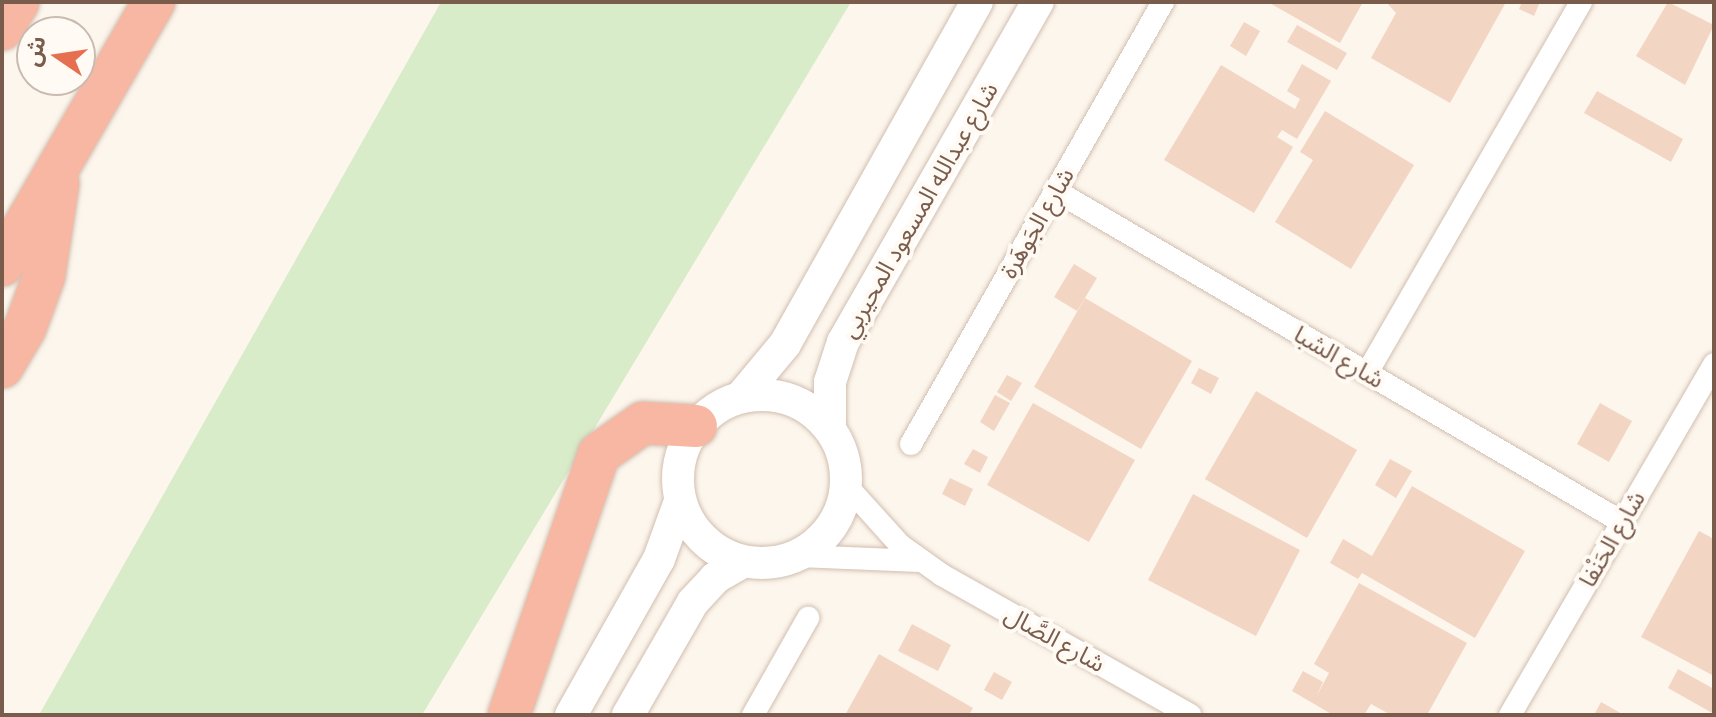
<!DOCTYPE html>
<html>
<head>
<meta charset="utf-8">
<style>
	body { margin:0 }
	#map { position:relative; width:1716px; height:717px; overflow:hidden; background:#fdf6ec; font-family:"PT Sans Narrow","Noto Sans Arabic",sans-serif }
	div>[style] { position:absolute }
	.green>* { inset:0; background:#d8ecc9 }
	.building>* { inset:0; background:#f3d5c3 }
	.roads { filter:drop-shadow(0 0 2px #d1beb0) drop-shadow(0 0 2px #d1beb0) }
	.street>* { height:22px; margin:-11px; padding:0 11px; transform-origin:11px; border-radius:11px; background:#fff }
	.secondary>* { height:32px; margin:-16px; padding:0 16px; transform-origin:16px; border-radius:16px; background:#fff }
	.secondary>.ring { margin:-16px; padding:0; box-sizing:content-box; background:none; border:32px solid #fff; border-radius:50% }
	.highway>* { height:42px; margin:-21px; padding:0 21px; transform-origin:21px; border-radius:21px; background:#f7b7a3 }
	span { translate:-50% -50%; white-space:nowrap; text-align:center; line-height:1.15; -webkit-text-stroke:8px #fffaf3; paint-order:stroke }
	.street-label { font-size:24px; color:#7a5c4d }
	.frame { position:absolute; inset:0; border:4px solid #7a5c4d; pointer-events:none }
	.north { position:absolute; left:16px; top:16px; width:80px; height:80px; box-sizing:border-box; background:#fffaf3; border:2px solid #cabbb1; border-radius:50%; rotate:283deg; font-size:22px; font-weight:700; line-height:32px; text-align:center; color:#7a5c4d }
	.north::after { content:''; display:block; margin:auto; width:28px; height:36px; background:#e76f51; clip-path:polygon(50% 0,100% 100%,50% 72%,0 100%) }
</style>
</head>
<body>
<div id="map">
	<div class="green">
		<div style="clip-path:polygon(441px 2px,851px 2px,422px 715px,39px 715px)"></div>
	</div>
	<div class="building">
		<div style="clip-path:polygon(1268px 2px,1363px 2px,1340px 43px)"></div>
		<div style="clip-path:polygon(1386px 2px,1506px 2px,1450px 103px,1371px 58px,1396px 13px)"></div>
		<div style="clip-path:polygon(1522px 2px,1540px 2px,1534px 16px,1519px 9px)"></div>
		<div style="clip-path:polygon(1668px 2px,1714px 25px,1685px 85px,1636px 56px)"></div>
		<div style="clip-path:polygon(1244px 22px,1260px 31px,1246px 56px,1230px 46px)"></div>
		<div style="clip-path:polygon(1297px 25px,1347px 53px,1337px 70px,1287px 42px)"></div>
		<div style="clip-path:polygon(1302px 64px,1331px 81px,1297px 139px,1282px 130px,1277px 137px,1293px 147px,1254px 213px,1164px 160px,1221px 65px,1295px 109px,1300px 99px,1287px 91px)"></div>
		<div style="clip-path:polygon(1597px 91px,1683px 139px,1671px 162px,1584px 113px)"></div>
		<div style="clip-path:polygon(1325px 111px,1414px 165px,1351px 269px,1275px 222px,1313px 160px,1300px 152px)"></div>
		<div style="clip-path:polygon(1074px 264px,1097px 278px,1077px 311px,1054px 297px)"></div>
		<div style="clip-path:polygon(1085px 298px,1192px 361px,1141px 449px,1034px 387px)"></div>
		<div style="clip-path:polygon(1199px 368px,1219px 378px,1211px 394px,1191px 383px)"></div>
		<div style="clip-path:polygon(1007px 375px,1022px 383px,1011px 401px,997px 392px)"></div>
		<div style="clip-path:polygon(1256px 391px,1357px 450px,1307px 538px,1205px 479px)"></div>
		<div style="clip-path:polygon(995px 395px,1010px 403px,994px 431px,980px 422px)"></div>
		<div style="clip-path:polygon(1033px 403px,1135px 460px,1089px 542px,987px 485px)"></div>
		<div style="clip-path:polygon(1600px 403px,1632px 421px,1609px 462px,1577px 444px)"></div>
		<div style="clip-path:polygon(973px 449px,988px 457px,980px 473px,964px 464px)"></div>
		<div style="clip-path:polygon(1390px 459px,1412px 471px,1396px 498px,1375px 485px)"></div>
		<div style="clip-path:polygon(950px 478px,973px 489px,965px 506px,942px 494px)"></div>
		<div style="clip-path:polygon(1412px 486px,1525px 551px,1475px 638px,1362px 573px,1358px 579px,1330px 563px,1343px 539px,1372px 556px)"></div>
		<div style="clip-path:polygon(1193px 494px,1300px 550px,1256px 636px,1148px 580px)"></div>
		<div style="clip-path:polygon(1699px 531px,1714px 539px,1714px 676px,1641px 637px)"></div>
		<div style="clip-path:polygon(1359px 583px,1467px 643px,1427px 715px,1391px 715px,1371px 704px,1364px 715px,1333px 715px,1292px 691px,1303px 671px,1323px 682px,1316px 697px,1329px 673px,1314px 664px)"></div>
		<div style="clip-path:polygon(912px 624px,951px 645px,938px 671px,898px 651px)"></div>
		<div style="clip-path:polygon(879px 654px,973px 708px,969px 715px,845px 715px)"></div>
		<div style="clip-path:polygon(1678px 669px,1714px 689px,1714px 714px,1668px 688px)"></div>
		<div style="clip-path:polygon(994px 672px,1012px 682px,1002px 700px,984px 690px)"></div>
		<div style="clip-path:polygon(1601px 702px,1624px 715px,1594px 715px)"></div>
	</div>
	<div class="roads">
		<div class="street">
			<div style="left:1056px;top:191px;width:656px;rotate:30.32deg"></div>
			<div style="left:1367px;top:373px;width:428px;rotate:-60deg"></div>
			<div style="left:911px;top:444px;width:509px;rotate:-60.31deg"></div>
			<div style="left:846px;top:485px;width:81px;rotate:48deg"></div>
			<div style="left:900px;top:545px;width:52px;rotate:35.5deg"></div>
			<div style="left:942px;top:575px;width:285px;rotate:29.4deg"></div>
			<div style="left:798px;top:556px;width:122px;rotate:2.3deg"></div>
			<div style="left:753px;top:715px;width:112px;rotate:-60.4deg"></div>
			<div style="left:1510px;top:715px;width:406px;rotate:-59.8deg"></div>
		</div>
		<div class="secondary">
			<div class="ring" style="left:678px;top:395px;width:136px;height:136px"></div>
			<div style="left:741px;top:397px;width:69px;rotate:-50.3deg"></div>
			<div style="left:785px;top:344px;width:392px;rotate:-60.7deg"></div>
			<div style="left:830px;top:428px;width:46px;rotate:-90deg"></div>
			<div style="left:830px;top:382px;width:42px;rotate:-72deg"></div>
			<div style="left:843px;top:342px;width:392px;rotate:-60.2deg"></div>
			<div style="left:571px;top:715px;width:179px;rotate:-60.6deg"></div>
			<div style="left:659px;top:559px;width:62px;rotate:-70.1deg"></div>
			<div style="left:628px;top:715px;width:130px;rotate:-60.1deg"></div>
			<div style="left:693px;top:602px;width:33px;rotate:-47deg"></div>
			<div style="left:715px;top:578px;width:32px;rotate:-30deg"></div>
		</div>
		<div class="highway">
			<div style="left:2px;top:29px;width:31px;rotate:-59deg"></div>
			<div style="left:2px;top:265px;width:304px;rotate:-60deg"></div>
			<div style="left:2px;top:367px;width:45px;rotate:-59.5deg"></div>
			<div style="left:25px;top:328px;width:55px;rotate:-69.9deg"></div>
			<div style="left:44px;top:276px;width:94px;rotate:-81.4deg"></div>
			<div style="left:509px;top:715px;width:276px;rotate:-71deg"></div>
			<div style="left:599px;top:454px;width:54px;rotate:-35.2deg"></div>
			<div style="left:643px;top:423px;width:53px;rotate:3.2deg"></div>
		</div>
	</div>
	<div class="street-label">
		<span style="left:919px;top:210px;rotate:-60deg">شارع عبدالله المسعود المحيربي</span>
		<span style="left:1037px;top:223px;rotate:-60deg">شارع الجَوهَرة</span>
		<span style="left:1339px;top:357px;rotate:30deg">شارع الشبا</span>
		<span style="left:1612px;top:539px;rotate:-60deg">شارع الحَنْفا</span>
		<span style="left:1055px;top:639px;rotate:29deg">شارع الصَّال</span>
	</div>
	<div class="frame"></div>
	<div class="north">ش</div>
</div>
</body>
</html>
